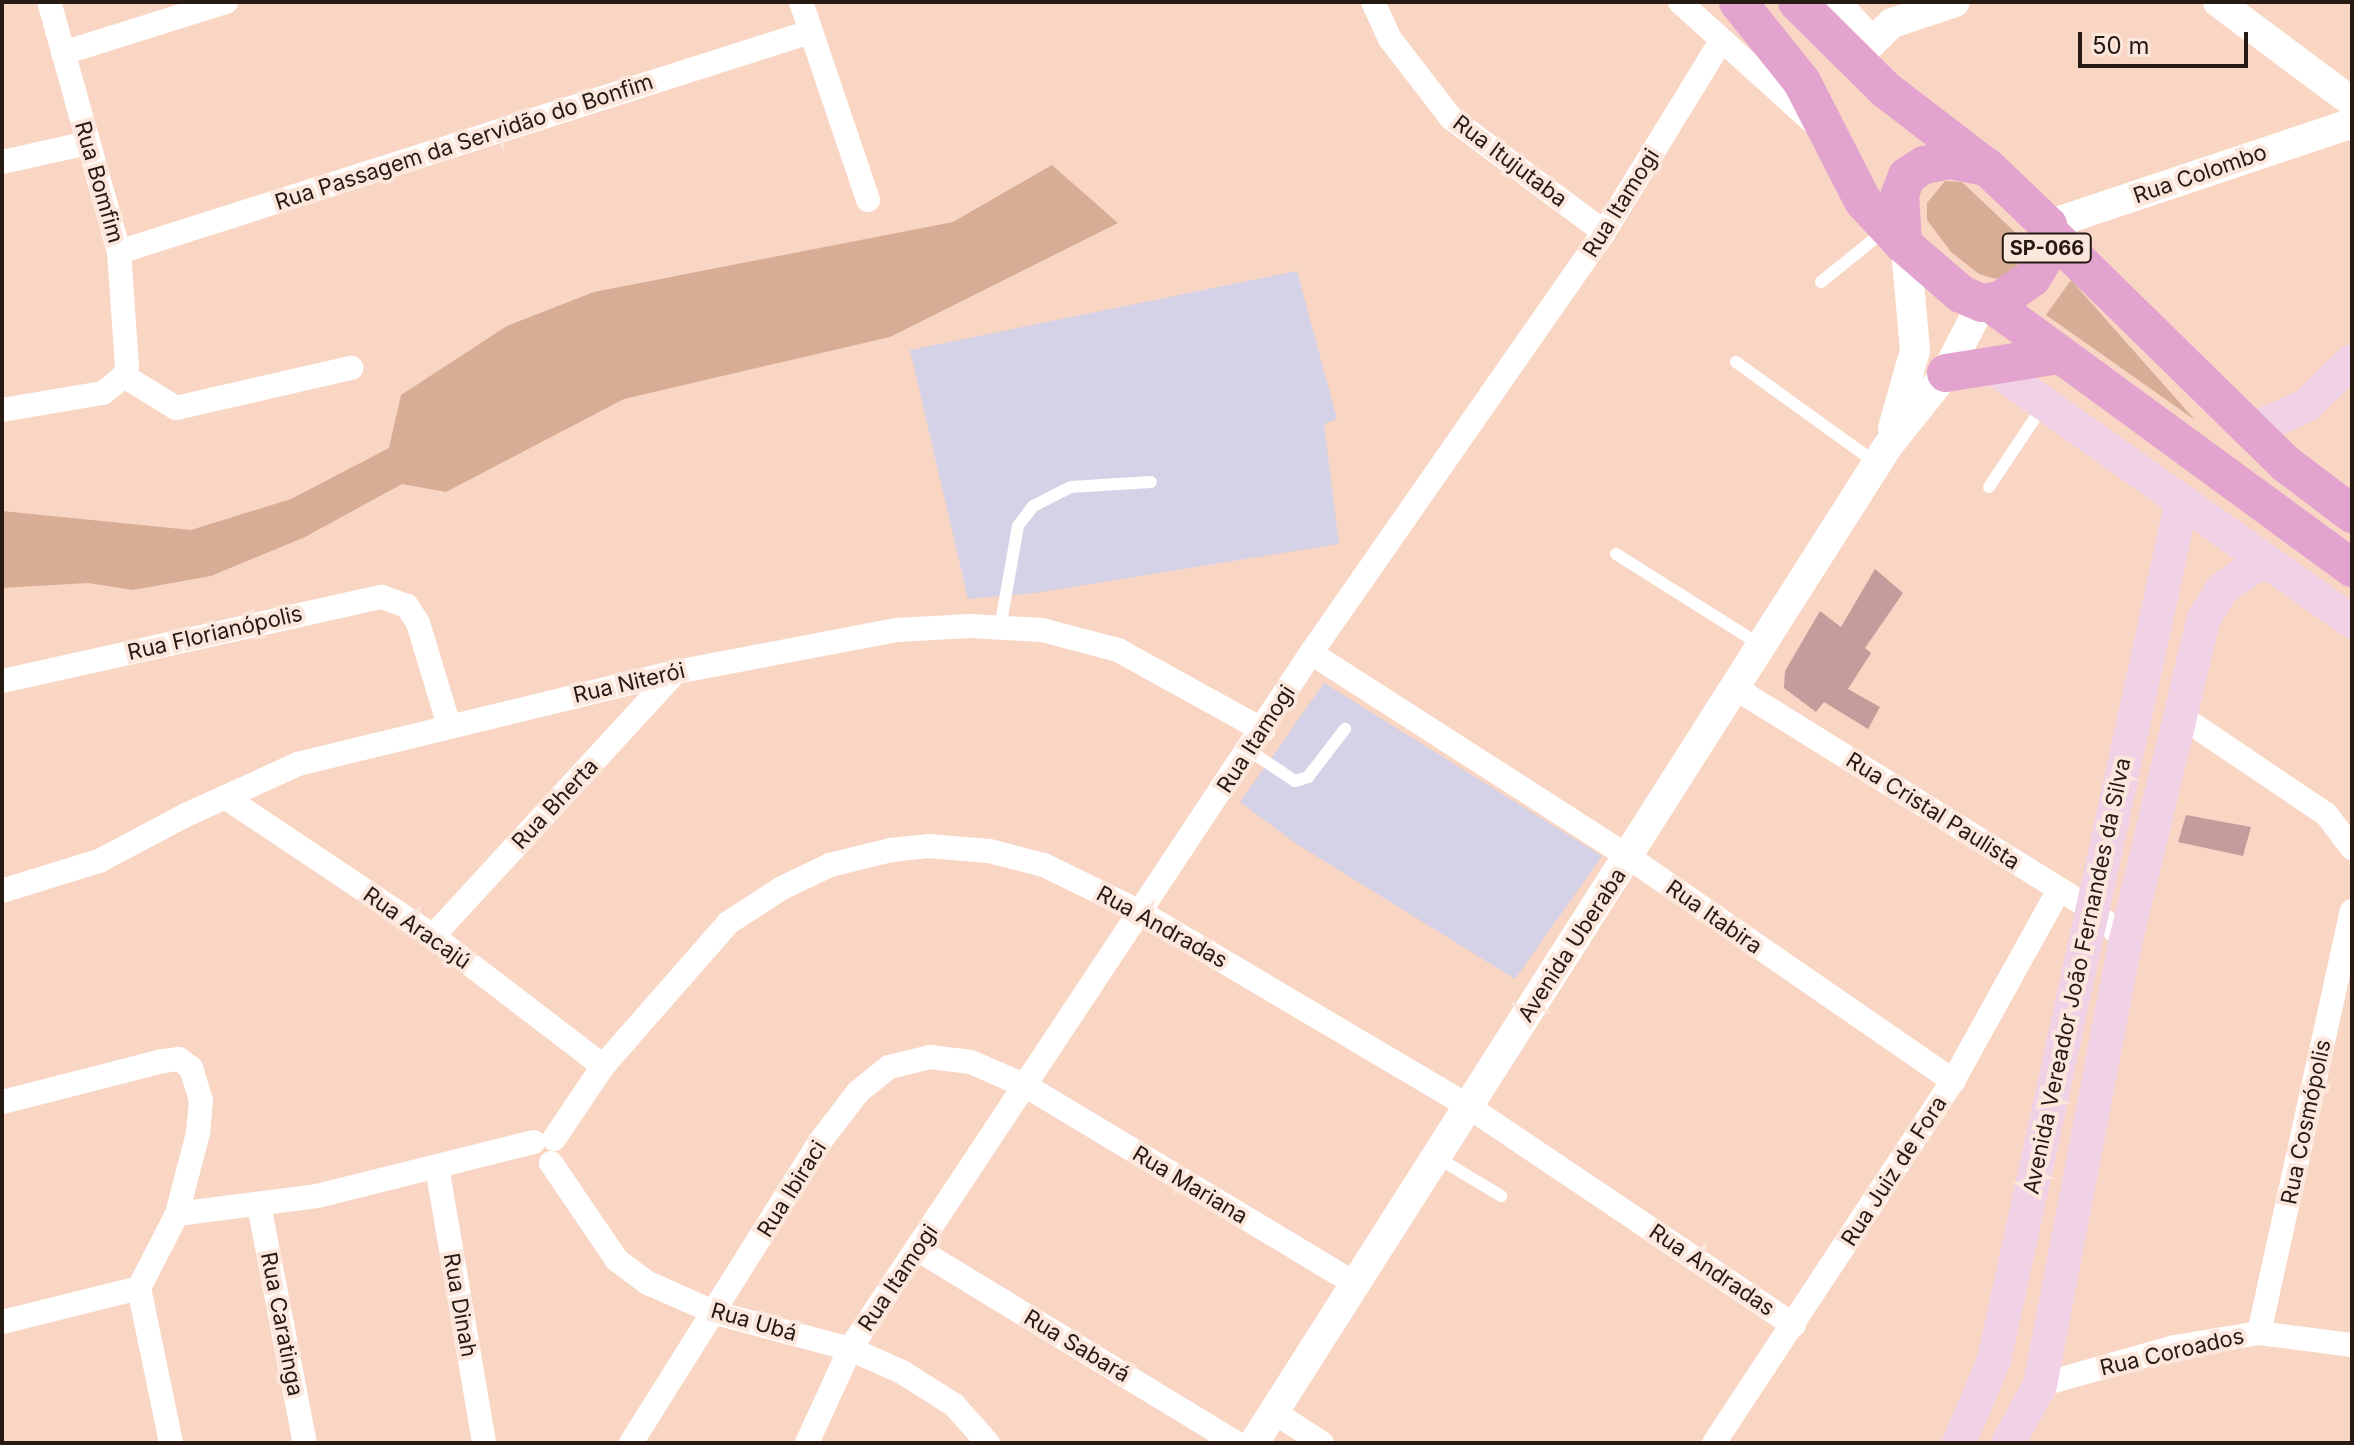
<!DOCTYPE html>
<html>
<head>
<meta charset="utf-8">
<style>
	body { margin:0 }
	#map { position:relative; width:2354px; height:1445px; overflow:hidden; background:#f9d6c4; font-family:Inter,sans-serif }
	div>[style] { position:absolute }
	.industrial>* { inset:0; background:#d5d1e7 }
	.green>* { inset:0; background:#d8ad96 }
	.building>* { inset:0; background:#c39d9b }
	.service>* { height:12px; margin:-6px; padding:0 6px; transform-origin:6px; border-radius:6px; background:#fff }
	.minor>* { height:24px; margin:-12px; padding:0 12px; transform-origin:12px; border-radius:12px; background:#fff }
	.tertiary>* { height:30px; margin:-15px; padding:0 15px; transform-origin:15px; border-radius:15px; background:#fff }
	.secondary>* { height:34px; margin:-17px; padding:0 17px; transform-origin:17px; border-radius:17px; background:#f0d1e6 }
	.primary>* { height:38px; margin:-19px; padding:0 19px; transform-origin:19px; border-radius:19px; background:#e2a3ce }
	span { translate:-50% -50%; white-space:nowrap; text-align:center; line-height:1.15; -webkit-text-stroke:8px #fce7dc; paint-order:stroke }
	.shield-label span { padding:2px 6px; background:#fce7dc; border:2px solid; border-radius:6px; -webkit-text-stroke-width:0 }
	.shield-label { font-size:20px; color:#261a13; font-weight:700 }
	.street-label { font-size:22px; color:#261a13 }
	.frame { position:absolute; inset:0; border:4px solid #261a13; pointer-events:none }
	.scale { position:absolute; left:2078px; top:32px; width:170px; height:36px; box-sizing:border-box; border:4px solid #261a13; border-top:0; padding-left:10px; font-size:24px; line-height:28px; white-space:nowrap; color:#261a13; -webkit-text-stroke:6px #fce7dc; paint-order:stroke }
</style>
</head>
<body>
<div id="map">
	<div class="industrial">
		<div style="clip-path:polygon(1297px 271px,1337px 419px,1324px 424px,1339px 544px,1035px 593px,968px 599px,910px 350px)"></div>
		<div style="clip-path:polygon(1324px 683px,1602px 856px,1515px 979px,1295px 843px,1240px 802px)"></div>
	</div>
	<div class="green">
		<div style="clip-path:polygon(1052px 165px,1118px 223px,890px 337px,624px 399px,446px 492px,402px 484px,305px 537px,211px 576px,133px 590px,88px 583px,2px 588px,2px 511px,191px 530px,291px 499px,389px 448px,401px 395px,507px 326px,594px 292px,953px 222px)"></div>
		<div style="clip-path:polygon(1945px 181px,1962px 182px,2017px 234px,2021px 256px,2013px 273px,1996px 279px,1979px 274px,1951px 252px,1927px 220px,1927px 203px)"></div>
		<div style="clip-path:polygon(2071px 280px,2195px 420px,2046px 315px)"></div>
	</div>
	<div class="building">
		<div style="clip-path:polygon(1875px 569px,1903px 593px,1865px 648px,1871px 653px,1848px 689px,1880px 707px,1868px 729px,1824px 702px,1816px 712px,1784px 688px,1785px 671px,1820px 611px,1841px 627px)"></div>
		<div style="clip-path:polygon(2186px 815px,2251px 827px,2243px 856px,2178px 842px)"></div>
	</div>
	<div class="service">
		<div style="left:1821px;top:282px;width:81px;rotate:-39deg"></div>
		<div style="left:1736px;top:362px;width:173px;rotate:35.8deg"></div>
		<div style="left:1989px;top:487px;width:97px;rotate:-56.3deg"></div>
		<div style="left:1616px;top:554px;width:173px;rotate:32.2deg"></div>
		<div style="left:1000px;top:628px;width:104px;rotate:-80deg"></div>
		<div style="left:1018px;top:526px;width:25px;rotate:-53deg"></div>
		<div style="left:1033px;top:506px;width:42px;rotate:-26.6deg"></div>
		<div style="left:1071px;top:487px;width:80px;rotate:-3.6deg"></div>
		<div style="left:1250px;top:751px;width:54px;rotate:33.7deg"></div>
		<div style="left:1295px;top:781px;width:14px;rotate:-17deg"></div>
		<div style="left:1308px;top:777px;width:61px;rotate:-52.4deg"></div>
		<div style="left:1438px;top:1158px;width:74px;rotate:31.1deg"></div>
	</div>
	<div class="minor">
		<div style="left:801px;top:2px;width:209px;rotate:71.3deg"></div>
		<div style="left:1373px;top:2px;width:41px;rotate:65.3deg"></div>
		<div style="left:1390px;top:39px;width:100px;rotate:52.3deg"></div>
		<div style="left:1451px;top:118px;width:191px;rotate:36.7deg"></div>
		<div style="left:1680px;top:2px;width:182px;rotate:42.1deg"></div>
		<div style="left:63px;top:53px;width:171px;rotate:-17.4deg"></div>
		<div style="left:2px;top:162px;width:88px;rotate:-12.5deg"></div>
		<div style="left:119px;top:252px;width:725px;rotate:-17.66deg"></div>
		<div style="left:124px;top:376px;width:61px;rotate:31.6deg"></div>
		<div style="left:176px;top:408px;width:180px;rotate:-12.9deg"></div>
		<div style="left:2px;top:410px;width:102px;rotate:-9.6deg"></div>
		<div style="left:103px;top:393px;width:27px;rotate:-39deg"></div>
		<div style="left:124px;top:376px;width:10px;rotate:-73deg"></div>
		<div style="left:127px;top:366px;width:114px;rotate:-94deg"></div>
		<div style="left:119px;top:252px;width:260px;rotate:-105.6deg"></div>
		<div style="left:1311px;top:653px;width:379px;rotate:32.7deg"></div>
		<div style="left:1630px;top:858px;width:393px;rotate:34.6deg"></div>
		<div style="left:2px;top:681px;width:389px;rotate:-12.5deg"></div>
		<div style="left:382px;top:597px;width:27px;rotate:20deg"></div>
		<div style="left:407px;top:606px;width:20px;rotate:57deg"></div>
		<div style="left:418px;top:623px;width:108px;rotate:73.2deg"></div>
		<div style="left:1735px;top:688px;width:419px;rotate:31.8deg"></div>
		<div style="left:2091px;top:909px;width:47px;rotate:41.5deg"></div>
		<div style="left:2179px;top:715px;width:177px;rotate:34deg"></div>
		<div style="left:2326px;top:814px;width:43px;rotate:52.6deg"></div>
		<div style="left:225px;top:797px;width:250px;rotate:33.8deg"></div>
		<div style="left:433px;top:936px;width:214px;rotate:37.4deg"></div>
		<div style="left:2px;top:891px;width:102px;rotate:-17.2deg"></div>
		<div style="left:99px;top:861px;width:98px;rotate:-27.9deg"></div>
		<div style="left:186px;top:815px;width:123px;rotate:-24.5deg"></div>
		<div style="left:298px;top:764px;width:389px;rotate:-13.7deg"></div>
		<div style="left:676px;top:672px;width:225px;rotate:-10.8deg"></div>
		<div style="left:897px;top:630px;width:73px;rotate:-3.1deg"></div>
		<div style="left:970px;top:626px;width:72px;rotate:3.2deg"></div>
		<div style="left:1042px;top:630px;width:79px;rotate:14.7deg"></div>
		<div style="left:1118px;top:650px;width:166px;rotate:28.9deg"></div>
		<div style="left:433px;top:936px;width:359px;rotate:-47.4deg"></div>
		<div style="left:2px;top:1102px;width:166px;rotate:-14.3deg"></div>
		<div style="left:163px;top:1061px;width:16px;rotate:-7deg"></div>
		<div style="left:179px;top:1059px;width:15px;rotate:37deg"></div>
		<div style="left:191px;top:1068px;width:34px;rotate:73deg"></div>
		<div style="left:201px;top:1100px;width:33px;rotate:95deg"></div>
		<div style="left:198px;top:1133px;width:84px;rotate:104.5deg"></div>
		<div style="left:177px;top:1214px;width:83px;rotate:117.2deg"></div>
		<div style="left:139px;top:1288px;width:158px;rotate:78.3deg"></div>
		<div style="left:554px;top:1139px;width:88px;rotate:-56.1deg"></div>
		<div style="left:603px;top:1066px;width:190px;rotate:-48.8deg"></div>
		<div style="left:728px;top:923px;width:64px;rotate:-32.9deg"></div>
		<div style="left:782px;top:888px;width:53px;rotate:-25.6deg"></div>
		<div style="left:830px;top:865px;width:63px;rotate:-13.8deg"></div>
		<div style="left:891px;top:850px;width:37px;rotate:-6deg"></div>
		<div style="left:928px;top:846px;width:61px;rotate:4.7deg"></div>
		<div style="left:989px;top:851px;width:57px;rotate:14.3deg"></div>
		<div style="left:1044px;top:865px;width:107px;rotate:26.1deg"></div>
		<div style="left:1140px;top:912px;width:379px;rotate:30.6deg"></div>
		<div style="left:1466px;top:1105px;width:395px;rotate:33.9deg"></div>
		<div style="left:551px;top:1163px;width:117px;rotate:55.8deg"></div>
		<div style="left:617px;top:1260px;width:39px;rotate:37deg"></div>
		<div style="left:648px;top:1283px;width:74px;rotate:23.8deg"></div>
		<div style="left:716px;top:1313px;width:139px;rotate:15deg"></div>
		<div style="left:850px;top:1349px;width:57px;rotate:23.9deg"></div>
		<div style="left:902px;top:1372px;width:62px;rotate:32.4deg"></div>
		<div style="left:954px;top:1405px;width:51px;rotate:48.2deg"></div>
		<div style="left:437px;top:1167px;width:280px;rotate:80.3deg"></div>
		<div style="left:259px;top:1205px;width:242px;rotate:79.1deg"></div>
		<div style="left:177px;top:1214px;width:141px;rotate:-7.3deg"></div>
		<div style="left:317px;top:1196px;width:223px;rotate:-14deg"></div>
		<div style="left:917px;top:1249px;width:373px;rotate:31.3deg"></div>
		<div style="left:2px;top:1322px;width:141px;rotate:-13.9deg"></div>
		<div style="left:2259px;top:1333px;width:432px;rotate:-77.6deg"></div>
		<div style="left:2040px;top:1385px;width:140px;rotate:-15.7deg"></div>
		<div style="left:2175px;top:1347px;width:85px;rotate:-9.5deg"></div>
		<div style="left:2259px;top:1333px;width:94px;rotate:7.4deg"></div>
		<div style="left:1274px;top:1412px;width:57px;rotate:32.9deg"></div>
		<div style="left:631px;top:1443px;width:354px;rotate:-57.9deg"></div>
		<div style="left:819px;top:1143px;width:64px;rotate:-52.6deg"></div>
		<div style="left:858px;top:1092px;width:40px;rotate:-39deg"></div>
		<div style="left:889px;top:1067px;width:42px;rotate:-13.7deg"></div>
		<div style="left:930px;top:1057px;width:41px;rotate:7deg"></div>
		<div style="left:971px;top:1062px;width:60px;rotate:23.6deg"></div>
		<div style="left:1026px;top:1086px;width:384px;rotate:31deg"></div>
		<div style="left:807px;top:1443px;width:103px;rotate:-65.4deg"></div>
		<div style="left:850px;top:1349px;width:835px;rotate:-56.48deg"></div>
		<div style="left:1311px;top:653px;width:513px;rotate:-55.16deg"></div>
		<div style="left:1604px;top:232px;width:222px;rotate:-58.5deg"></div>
		<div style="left:1714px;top:1443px;width:434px;rotate:-56.6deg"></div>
		<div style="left:1953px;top:1081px;width:218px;rotate:-61deg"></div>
	</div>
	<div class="tertiary">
		<div style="left:1835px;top:2px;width:54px;rotate:47.2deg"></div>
		<div style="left:2218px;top:2px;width:167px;rotate:36.7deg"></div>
		<div style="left:1853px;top:61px;width:54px;rotate:-44.3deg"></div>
		<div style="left:1892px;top:23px;width:66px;rotate:-18.4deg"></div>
		<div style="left:2048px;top:225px;width:321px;rotate:-18.5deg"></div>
		<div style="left:1893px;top:428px;width:81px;rotate:-74.2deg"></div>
		<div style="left:1915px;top:350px;width:101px;rotate:-95.1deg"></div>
		<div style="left:1254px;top:1443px;width:1182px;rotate:-57.55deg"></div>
		<div style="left:1888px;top:446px;width:93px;rotate:-51.5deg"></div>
		<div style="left:1946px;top:373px;width:79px;rotate:-62.8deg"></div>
	</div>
	<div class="secondary">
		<div style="left:1988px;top:364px;width:446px;rotate:35.3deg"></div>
		<div style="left:2252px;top:430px;width:60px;rotate:-24.4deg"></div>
		<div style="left:2307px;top:405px;width:63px;rotate:-44.4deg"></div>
		<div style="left:1959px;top:1443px;width:90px;rotate:-67.1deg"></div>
		<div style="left:1994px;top:1360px;width:875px;rotate:-77.66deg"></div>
		<div style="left:2008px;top:1443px;width:66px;rotate:-61.1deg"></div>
		<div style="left:2040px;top:1385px;width:453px;rotate:-79.1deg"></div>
		<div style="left:2126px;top:940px;width:331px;rotate:-76.4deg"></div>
		<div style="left:2204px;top:618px;width:34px;rotate:-58deg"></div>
		<div style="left:2222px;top:589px;width:50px;rotate:-35.3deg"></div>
	</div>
	<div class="primary">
		<div style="left:1738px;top:2px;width:102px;rotate:51.3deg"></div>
		<div style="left:1802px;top:82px;width:134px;rotate:62.9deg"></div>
		<div style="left:1863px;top:201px;width:59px;rotate:47.1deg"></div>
		<div style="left:1797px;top:2px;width:125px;rotate:44.7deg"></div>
		<div style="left:1886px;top:90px;width:125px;rotate:37.5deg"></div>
		<div style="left:1950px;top:160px;width:38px;rotate:11deg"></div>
		<div style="left:1987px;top:167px;width:84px;rotate:43.6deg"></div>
		<div style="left:2048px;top:225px;width:35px;rotate:98deg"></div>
		<div style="left:2043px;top:260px;width:21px;rotate:121deg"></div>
		<div style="left:2032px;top:278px;width:38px;rotate:145deg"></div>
		<div style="left:2001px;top:300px;width:19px;rotate:171deg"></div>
		<div style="left:1982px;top:303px;width:23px;rotate:-157deg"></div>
		<div style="left:1961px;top:294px;width:77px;rotate:-139.2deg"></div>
		<div style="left:1903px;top:244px;width:50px;rotate:-93.4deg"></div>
		<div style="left:1900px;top:194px;width:19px;rotate:-69deg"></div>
		<div style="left:1907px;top:176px;width:20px;rotate:-33deg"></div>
		<div style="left:1924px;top:165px;width:26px;rotate:-11deg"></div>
		<div style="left:2050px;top:233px;width:330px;rotate:44.4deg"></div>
		<div style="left:2286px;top:464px;width:83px;rotate:37.1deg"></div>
		<div style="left:1990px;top:303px;width:449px;rotate:36.2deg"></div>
		<div style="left:1946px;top:373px;width:114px;rotate:-9.1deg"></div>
	</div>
	<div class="shield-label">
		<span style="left:2047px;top:248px">SP-066</span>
	</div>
	<div class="street-label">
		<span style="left:464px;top:142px;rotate:-18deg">Rua Passagem da Servidão do Bonfim</span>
		<span style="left:1510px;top:161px;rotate:37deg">Rua Itujutaba</span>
		<span style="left:2200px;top:174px;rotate:-19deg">Rua Colombo</span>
		<span style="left:99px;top:182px;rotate:74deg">Rua Bomfim</span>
		<span style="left:1621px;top:203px;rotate:-58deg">Rua Itamogi</span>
		<span style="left:215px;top:633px;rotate:-13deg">Rua Florianópolis</span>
		<span style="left:629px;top:683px;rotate:-13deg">Rua Niterói</span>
		<span style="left:1256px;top:739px;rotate:-57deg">Rua Itamogi</span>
		<span style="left:555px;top:804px;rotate:-47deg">Rua Bherta</span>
		<span style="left:1933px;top:811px;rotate:32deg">Rua Cristal Paulista</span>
		<span style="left:1714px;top:917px;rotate:35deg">Rua Itabira</span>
		<span style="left:1162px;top:927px;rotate:29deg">Rua Andradas</span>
		<span style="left:417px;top:928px;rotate:35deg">Rua Aracajú</span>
		<span style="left:1572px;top:945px;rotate:-57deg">Avenida Uberaba</span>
		<span style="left:2077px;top:976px;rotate:-78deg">Avenida Vereador João Fernandes da Silva</span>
		<span style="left:2306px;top:1122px;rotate:-78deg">Rua Cosmópolis</span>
		<span style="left:1894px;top:1171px;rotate:-57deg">Rua Juiz de Fora</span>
		<span style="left:1190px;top:1185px;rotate:31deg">Rua Mariana</span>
		<span style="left:792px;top:1189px;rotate:-58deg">Rua Ibiraci</span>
		<span style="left:1712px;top:1270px;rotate:34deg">Rua Andradas</span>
		<span style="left:898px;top:1278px;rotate:-56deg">Rua Itamogi</span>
		<span style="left:460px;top:1305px;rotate:80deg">Rua Dinah</span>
		<span style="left:754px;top:1322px;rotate:16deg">Rua Ubá</span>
		<span style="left:282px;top:1324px;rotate:79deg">Rua Caratinga</span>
		<span style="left:1077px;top:1346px;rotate:31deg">Rua Sabará</span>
		<span style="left:2172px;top:1352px;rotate:-13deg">Rua Coroados</span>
	</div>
	<div class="frame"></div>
	<div class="scale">50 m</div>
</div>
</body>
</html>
